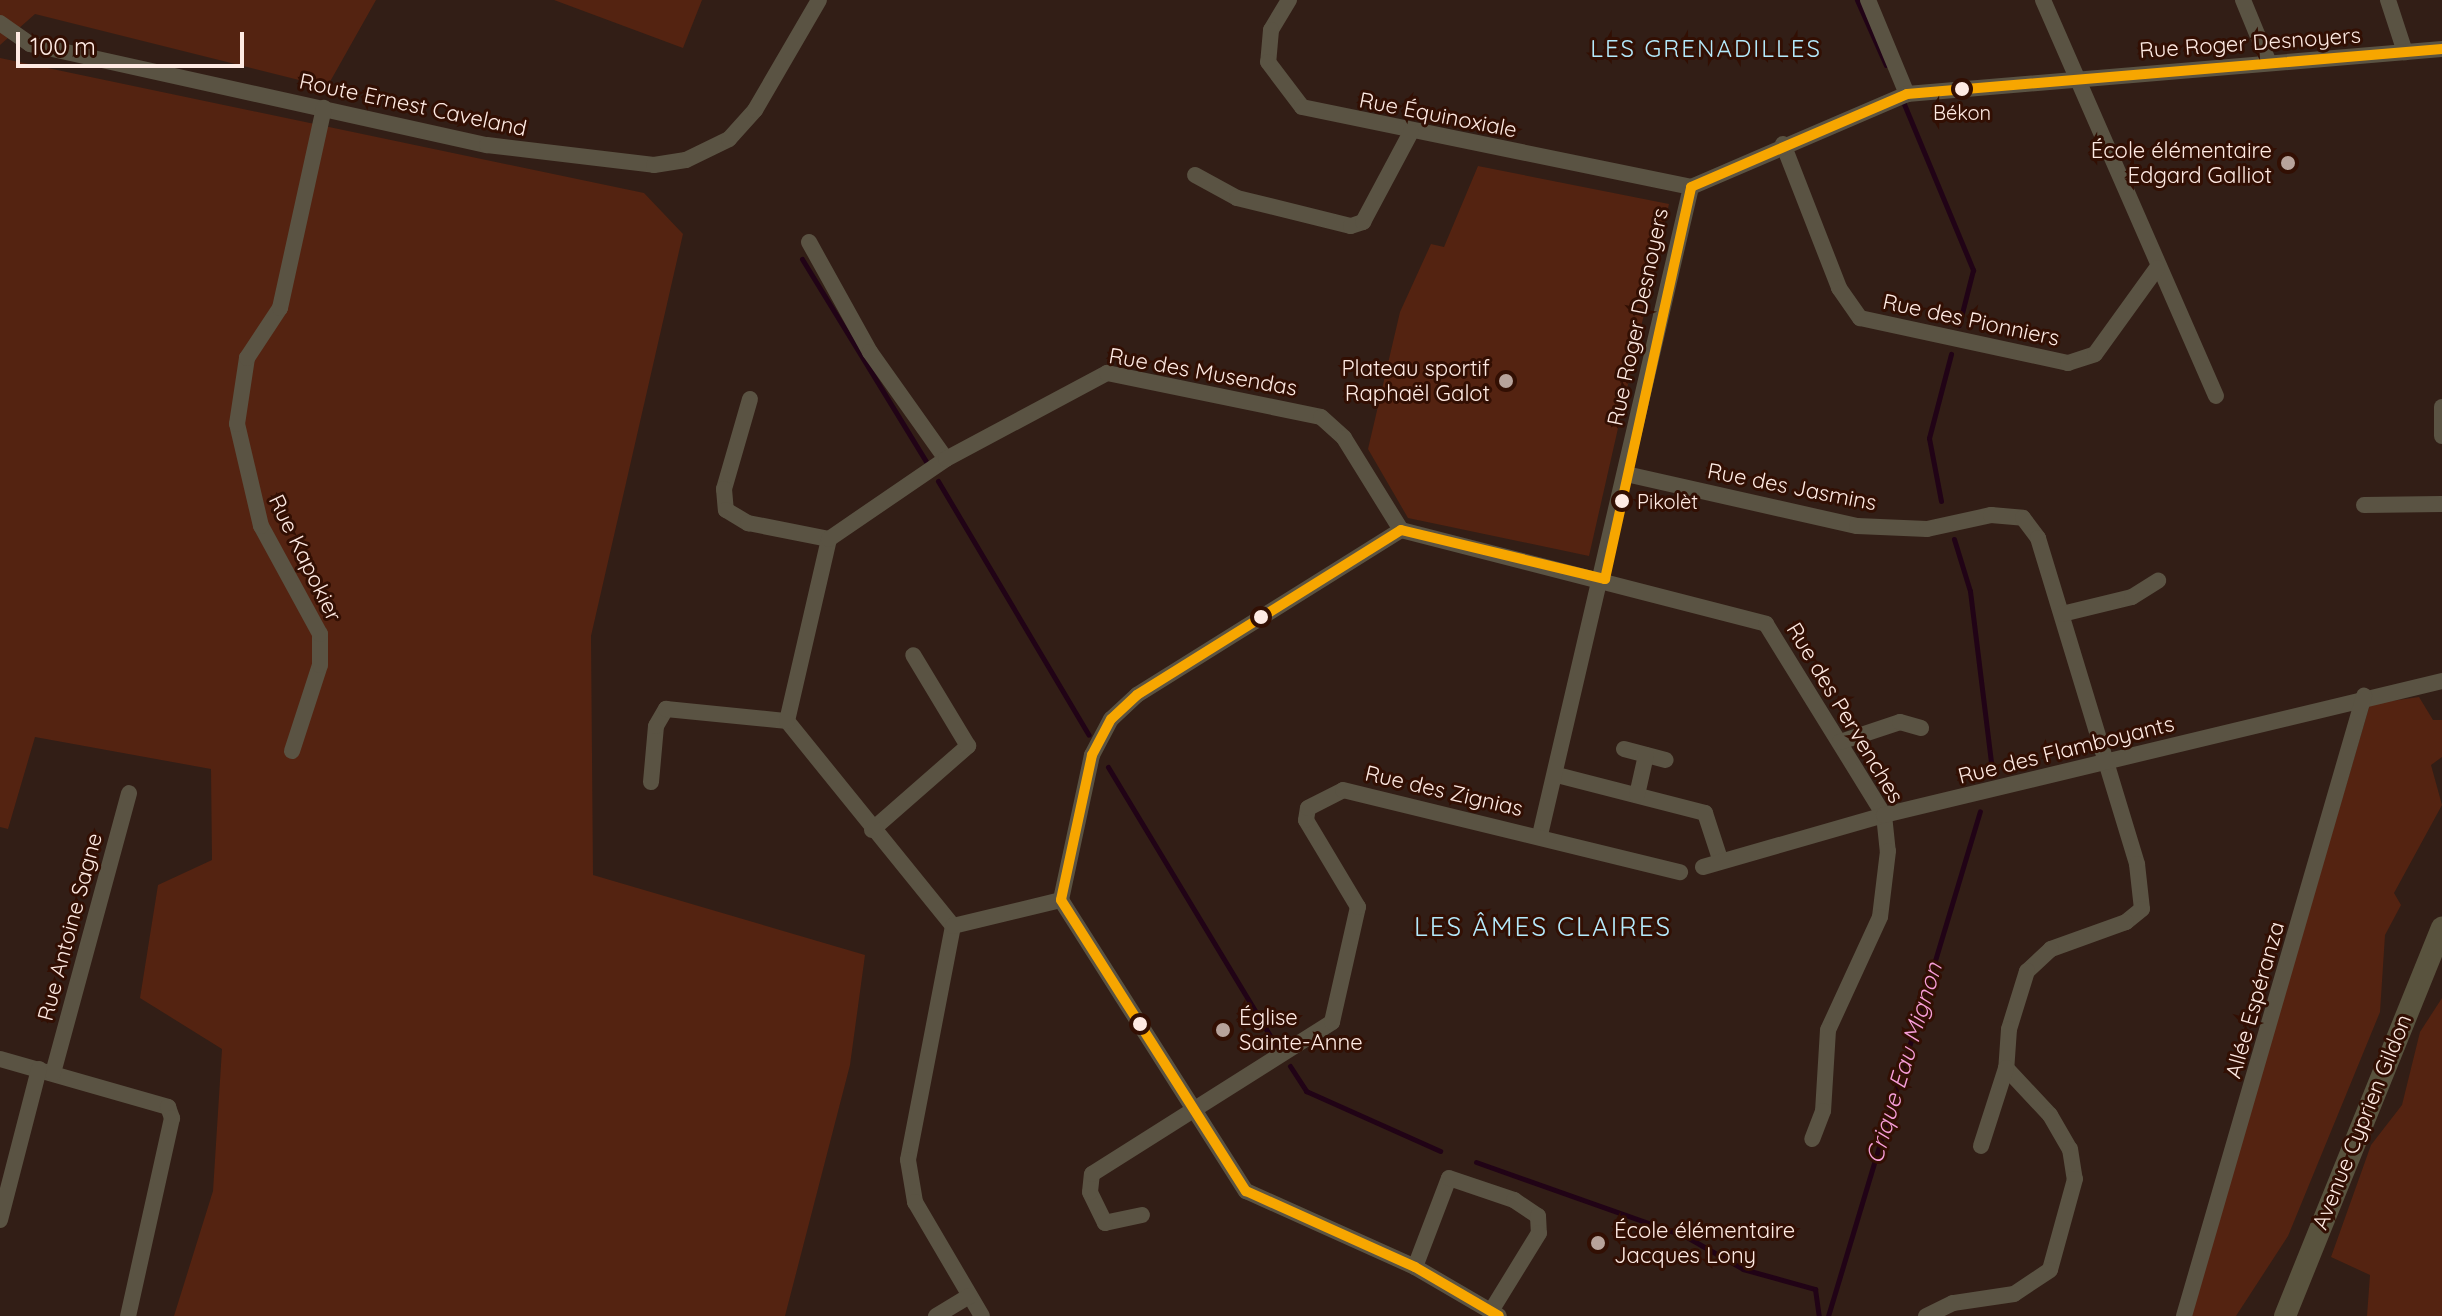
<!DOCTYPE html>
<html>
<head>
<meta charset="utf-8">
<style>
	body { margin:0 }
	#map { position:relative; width:2442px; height:1316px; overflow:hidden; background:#321e16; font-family:Quicksand,sans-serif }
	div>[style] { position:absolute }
	.green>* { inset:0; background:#542311 }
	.stream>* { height:5px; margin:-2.5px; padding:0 2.5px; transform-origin:2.5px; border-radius:2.5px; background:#210316 }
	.street>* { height:16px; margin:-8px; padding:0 8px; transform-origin:8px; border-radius:8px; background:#5a5343 }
	.secondary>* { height:22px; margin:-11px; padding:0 11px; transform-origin:11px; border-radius:11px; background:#59533e }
	.bus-1>* { height:10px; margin:-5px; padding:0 5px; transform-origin:5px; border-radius:5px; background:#f7a600 }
	.dots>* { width:22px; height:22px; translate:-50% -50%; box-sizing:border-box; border:4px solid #320f03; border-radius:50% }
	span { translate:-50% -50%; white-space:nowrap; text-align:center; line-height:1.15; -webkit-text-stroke:6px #320f03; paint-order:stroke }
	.bus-label { font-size:20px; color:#feeae3 }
	.left { translate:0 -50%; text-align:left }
	.street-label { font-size:22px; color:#feeae3 }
	.poi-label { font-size:22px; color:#feeae3 }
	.right { translate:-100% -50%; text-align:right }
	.neighbourhood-label { font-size:24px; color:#b4eafc; letter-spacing:2px }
	.water-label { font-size:24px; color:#f79ed9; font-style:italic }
	.quarter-label { font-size:26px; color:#b4eafc; letter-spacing:2px }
	.scale { position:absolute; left:16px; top:32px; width:228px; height:36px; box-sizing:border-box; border:4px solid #feeae3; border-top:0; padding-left:10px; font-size:24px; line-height:28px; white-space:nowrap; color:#feeae3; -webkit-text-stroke:6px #320f03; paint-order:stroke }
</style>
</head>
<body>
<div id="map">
	<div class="green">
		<div style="clip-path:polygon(0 0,376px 0,327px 87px,35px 14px,0 45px)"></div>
		<div style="clip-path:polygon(554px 0,702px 0,683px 48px)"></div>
		<div style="clip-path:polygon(0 58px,644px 193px,683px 234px,591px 636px,593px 875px,865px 955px,850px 1065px,785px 1316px,174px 1316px,213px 1191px,222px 1049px,140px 998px,158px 885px,212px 860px,211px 769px,35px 737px,8px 829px,0 827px)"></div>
		<div style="clip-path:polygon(1478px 166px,1669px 204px,1589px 556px,1408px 518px,1368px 449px,1400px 312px,1431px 244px,1444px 247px)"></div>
		<div style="clip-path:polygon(2419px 697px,2433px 720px,2442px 720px,2442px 757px,2431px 765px,2442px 805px,2394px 893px,2401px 905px,2385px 935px,2380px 1012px,2288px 1236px,2236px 1316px,2190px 1316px,2370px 704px)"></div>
		<div style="clip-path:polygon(2442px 998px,2442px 1316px,2367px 1316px,2370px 1275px,2331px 1257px,2371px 1145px,2402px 1105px,2420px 1032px)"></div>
	</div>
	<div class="stream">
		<div style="left:1857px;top:0;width:71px;rotate:66deg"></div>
		<div style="left:1904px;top:104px;width:180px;rotate:67.4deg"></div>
		<div style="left:1973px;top:270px;width:57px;rotate:104.3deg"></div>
		<div style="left:802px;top:259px;width:237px;rotate:58.5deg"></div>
		<div style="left:938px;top:481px;width:295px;rotate:59.3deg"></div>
		<div style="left:1941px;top:501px;width:64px;rotate:-100.8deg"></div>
		<div style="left:1929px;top:438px;width:87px;rotate:-75.3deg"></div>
		<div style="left:1954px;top:539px;width:54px;rotate:72.9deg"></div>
		<div style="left:1970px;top:591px;width:181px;rotate:83deg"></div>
		<div style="left:1108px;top:767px;width:329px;rotate:58.9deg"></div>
		<div style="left:1290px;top:1066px;width:30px;rotate:57deg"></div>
		<div style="left:1306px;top:1091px;width:147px;rotate:24.1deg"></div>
		<div style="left:1476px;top:1162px;width:222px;rotate:19.5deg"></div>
		<div style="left:1685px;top:1236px;width:67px;rotate:29.6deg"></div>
		<div style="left:1743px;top:1269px;width:75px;rotate:15.5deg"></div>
		<div style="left:1815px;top:1289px;width:27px;rotate:82deg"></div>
		<div style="left:1828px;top:1316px;width:527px;rotate:-73.25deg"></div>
	</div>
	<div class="street">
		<div style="left:1289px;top:0;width:35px;rotate:121deg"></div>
		<div style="left:1271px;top:30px;width:32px;rotate:95deg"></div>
		<div style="left:1268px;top:62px;width:56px;rotate:52.9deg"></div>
		<div style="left:1302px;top:107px;width:397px;rotate:11.6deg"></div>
		<div style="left:1868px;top:0;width:102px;rotate:67.5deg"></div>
		<div style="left:2043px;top:0;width:432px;rotate:66.4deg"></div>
		<div style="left:2243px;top:0;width:68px;rotate:67.6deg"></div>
		<div style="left:2388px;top:0;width:55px;rotate:71.9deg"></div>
		<div style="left:0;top:23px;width:37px;rotate:35deg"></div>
		<div style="left:30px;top:44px;width:468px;rotate:12.5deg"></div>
		<div style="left:487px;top:145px;width:168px;rotate:6.8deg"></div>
		<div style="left:654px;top:165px;width:32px;rotate:-9deg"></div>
		<div style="left:686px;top:160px;width:48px;rotate:-26deg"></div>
		<div style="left:729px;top:139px;width:39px;rotate:-48deg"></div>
		<div style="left:755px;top:110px;width:127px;rotate:-59.8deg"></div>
		<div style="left:1783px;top:144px;width:155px;rotate:68.7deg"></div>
		<div style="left:1839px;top:288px;width:37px;rotate:55deg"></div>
		<div style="left:1860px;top:318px;width:213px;rotate:12.2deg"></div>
		<div style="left:2068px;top:363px;width:28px;rotate:-18deg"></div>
		<div style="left:2095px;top:354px;width:106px;rotate:-54.2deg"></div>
		<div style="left:1195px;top:175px;width:48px;rotate:28.7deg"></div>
		<div style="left:1237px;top:198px;width:117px;rotate:13.8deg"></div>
		<div style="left:1351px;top:226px;width:13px;rotate:-18deg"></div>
		<div style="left:1363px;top:222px;width:102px;rotate:-61.9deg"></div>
		<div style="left:809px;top:242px;width:126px;rotate:61deg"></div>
		<div style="left:870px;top:352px;width:131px;rotate:54.6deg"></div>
		<div style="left:750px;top:399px;width:94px;rotate:106.1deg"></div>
		<div style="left:724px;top:489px;width:21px;rotate:85deg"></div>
		<div style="left:726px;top:510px;width:26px;rotate:31deg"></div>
		<div style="left:748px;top:523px;width:83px;rotate:11.2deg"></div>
		<div style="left:2442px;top:407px;width:29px;rotate:90deg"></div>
		<div style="left:1626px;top:474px;width:237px;rotate:12.7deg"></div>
		<div style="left:1857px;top:526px;width:70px;rotate:2.5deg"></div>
		<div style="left:1927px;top:529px;width:66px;rotate:-12.3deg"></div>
		<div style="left:1991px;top:515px;width:32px;rotate:5deg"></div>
		<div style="left:2023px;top:518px;width:25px;rotate:53deg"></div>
		<div style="left:2038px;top:538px;width:341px;rotate:73.1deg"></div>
		<div style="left:2137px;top:864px;width:45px;rotate:83.7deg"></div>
		<div style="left:2142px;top:909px;width:21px;rotate:141deg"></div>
		<div style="left:2126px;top:922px;width:80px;rotate:160.2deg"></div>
		<div style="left:2051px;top:949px;width:33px;rotate:137deg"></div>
		<div style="left:2027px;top:971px;width:61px;rotate:107.2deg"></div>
		<div style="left:2009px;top:1029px;width:39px;rotate:94deg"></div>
		<div style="left:2006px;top:1068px;width:64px;rotate:46.9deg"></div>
		<div style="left:2050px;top:1115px;width:39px;rotate:60deg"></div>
		<div style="left:2070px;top:1149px;width:30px;rotate:81deg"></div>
		<div style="left:2075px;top:1179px;width:94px;rotate:105.4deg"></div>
		<div style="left:2050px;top:1270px;width:43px;rotate:146.3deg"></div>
		<div style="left:2014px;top:1294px;width:62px;rotate:171.6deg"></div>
		<div style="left:1953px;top:1303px;width:30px;rotate:154deg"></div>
		<div style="left:2364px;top:505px;width:78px;rotate:-0.7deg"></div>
		<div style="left:1401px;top:530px;width:311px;rotate:148deg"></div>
		<div style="left:1137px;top:695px;width:35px;rotate:137deg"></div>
		<div style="left:1111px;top:719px;width:41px;rotate:117.8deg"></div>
		<div style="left:1092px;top:755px;width:148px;rotate:102.1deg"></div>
		<div style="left:1061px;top:900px;width:345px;rotate:57.6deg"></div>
		<div style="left:1246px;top:1191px;width:185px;rotate:24.2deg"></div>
		<div style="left:1415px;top:1267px;width:97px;rotate:30.3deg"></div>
		<div style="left:1401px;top:530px;width:377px;rotate:14.4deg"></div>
		<div style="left:1766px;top:624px;width:225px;rotate:58.3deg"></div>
		<div style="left:1884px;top:815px;width:36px;rotate:84deg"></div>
		<div style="left:1888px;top:851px;width:66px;rotate:96.9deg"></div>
		<div style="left:1880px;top:917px;width:124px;rotate:114.7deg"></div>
		<div style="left:1828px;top:1030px;width:81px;rotate:93.5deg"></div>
		<div style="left:1823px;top:1111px;width:30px;rotate:111deg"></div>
		<div style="left:2062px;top:614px;width:72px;rotate:-13.7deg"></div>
		<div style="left:2132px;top:597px;width:31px;rotate:-32deg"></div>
		<div style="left:1840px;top:742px;width:63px;rotate:-18.4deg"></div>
		<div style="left:1900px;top:722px;width:22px;rotate:16deg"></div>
		<div style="left:1624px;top:749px;width:43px;rotate:14.7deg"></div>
		<div style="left:292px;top:751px;width:90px;rotate:-72deg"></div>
		<div style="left:320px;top:665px;width:31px;rotate:-90deg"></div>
		<div style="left:320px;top:634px;width:123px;rotate:-118.6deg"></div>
		<div style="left:261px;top:526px;width:105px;rotate:-103.2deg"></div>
		<div style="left:237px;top:424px;width:67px;rotate:-81.4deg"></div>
		<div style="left:247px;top:358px;width:60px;rotate:-56.6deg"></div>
		<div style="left:280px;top:308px;width:205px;rotate:-77.6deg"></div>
		<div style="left:1557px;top:775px;width:153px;rotate:14.4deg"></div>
		<div style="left:1705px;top:813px;width:48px;rotate:71.9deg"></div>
		<div style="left:651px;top:782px;width:56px;rotate:-84.9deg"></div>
		<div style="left:656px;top:726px;width:20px;rotate:-60deg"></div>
		<div style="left:666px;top:709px;width:122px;rotate:5.7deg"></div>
		<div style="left:1637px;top:795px;width:41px;rotate:-77.3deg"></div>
		<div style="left:872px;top:830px;width:128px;rotate:-41.2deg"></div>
		<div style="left:968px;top:746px;width:106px;rotate:-121.1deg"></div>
		<div style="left:1540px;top:835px;width:665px;rotate:-76.88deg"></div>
		<div style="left:1691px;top:187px;width:235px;rotate:-23.3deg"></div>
		<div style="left:1907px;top:94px;width:537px;rotate:-4.81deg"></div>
		<div style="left:1703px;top:867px;width:188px;rotate:-16deg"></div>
		<div style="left:1884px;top:815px;width:574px;rotate:-13.5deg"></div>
		<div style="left:953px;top:926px;width:264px;rotate:-129deg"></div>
		<div style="left:787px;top:721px;width:187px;rotate:-77deg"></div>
		<div style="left:829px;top:539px;width:142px;rotate:-34.4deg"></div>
		<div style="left:946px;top:459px;width:183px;rotate:-28.1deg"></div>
		<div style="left:1107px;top:373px;width:218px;rotate:11.6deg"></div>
		<div style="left:1321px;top:417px;width:31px;rotate:42deg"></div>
		<div style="left:1344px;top:438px;width:108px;rotate:58.2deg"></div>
		<div style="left:953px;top:926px;width:238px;rotate:100.9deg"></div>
		<div style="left:908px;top:1160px;width:43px;rotate:80.5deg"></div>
		<div style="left:915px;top:1202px;width:132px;rotate:59.6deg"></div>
		<div style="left:953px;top:926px;width:111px;rotate:-13.5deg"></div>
		<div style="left:0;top:1059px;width:175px;rotate:15.9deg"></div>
		<div style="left:168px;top:1107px;width:12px;rotate:70deg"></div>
		<div style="left:172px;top:1118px;width:203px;rotate:102.5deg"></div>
		<div style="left:53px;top:1073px;width:290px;rotate:-74.8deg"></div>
		<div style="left:1981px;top:1146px;width:82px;rotate:-72.2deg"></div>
		<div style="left:1142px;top:1215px;width:38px;rotate:168deg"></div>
		<div style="left:1105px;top:1223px;width:34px;rotate:-116deg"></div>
		<div style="left:1090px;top:1192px;width:18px;rotate:-84deg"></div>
		<div style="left:1092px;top:1174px;width:284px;rotate:-32.3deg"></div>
		<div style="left:1332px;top:1022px;width:118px;rotate:-77.3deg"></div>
		<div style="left:1358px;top:907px;width:101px;rotate:-120.9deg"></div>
		<div style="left:1306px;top:820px;width:12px;rotate:-81deg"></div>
		<div style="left:1308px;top:808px;width:39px;rotate:-27deg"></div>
		<div style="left:1343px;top:790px;width:347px;rotate:13.7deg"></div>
		<div style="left:0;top:1220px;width:156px;rotate:-75.5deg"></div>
		<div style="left:1415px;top:1267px;width:95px;rotate:-69.1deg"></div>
		<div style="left:1449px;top:1178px;width:69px;rotate:18.7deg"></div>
		<div style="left:1514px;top:1200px;width:29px;rotate:34deg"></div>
		<div style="left:1538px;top:1216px;width:17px;rotate:87deg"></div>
		<div style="left:1539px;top:1233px;width:92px;rotate:121.6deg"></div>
		<div style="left:936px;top:1316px;width:39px;rotate:-31deg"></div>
		<div style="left:2184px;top:1316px;width:646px;rotate:-73.81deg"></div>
	</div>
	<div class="secondary">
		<div style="left:2285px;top:1316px;width:419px;rotate:-68deg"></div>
	</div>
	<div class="bus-1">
		<div style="left:1401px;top:530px;width:311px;rotate:148deg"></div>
		<div style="left:1137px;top:695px;width:35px;rotate:137deg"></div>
		<div style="left:1111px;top:719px;width:41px;rotate:117.8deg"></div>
		<div style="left:1092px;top:755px;width:148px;rotate:102.1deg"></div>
		<div style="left:1061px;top:900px;width:345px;rotate:57.6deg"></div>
		<div style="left:1246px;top:1191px;width:185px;rotate:24.2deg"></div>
		<div style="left:1415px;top:1267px;width:97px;rotate:30.3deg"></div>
		<div style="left:1401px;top:530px;width:210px;rotate:13.5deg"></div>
		<div style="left:1605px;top:579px;width:401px;rotate:-77.6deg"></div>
		<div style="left:1691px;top:187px;width:235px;rotate:-23.3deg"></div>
		<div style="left:1907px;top:94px;width:537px;rotate:-4.81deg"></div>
	</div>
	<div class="dots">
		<div style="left:1962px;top:89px;background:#feeae3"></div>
		<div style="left:2288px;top:163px;background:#b7a39b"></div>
		<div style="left:1506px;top:381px;background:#b7a39b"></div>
		<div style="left:1622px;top:501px;background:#feeae3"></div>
		<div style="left:1261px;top:617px;background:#feeae3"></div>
		<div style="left:1140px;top:1024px;background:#feeae3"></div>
		<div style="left:1223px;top:1030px;background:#b7a39b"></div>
		<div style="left:1598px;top:1243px;background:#b7a39b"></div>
	</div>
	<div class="bus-label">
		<span style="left:1962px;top:112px">Békon</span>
		<span class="left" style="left:1637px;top:501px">Pikolèt</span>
	</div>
	<div class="street-label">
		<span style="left:2250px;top:43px;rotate:-4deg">Rue Roger Desnoyers</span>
		<span style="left:413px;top:105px;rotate:12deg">Route Ernest Caveland</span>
		<span style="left:1438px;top:115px;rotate:11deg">Rue Équinoxiale</span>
		<span style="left:1638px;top:317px;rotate:-78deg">Rue Roger Desnoyers</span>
		<span style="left:1971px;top:320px;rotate:12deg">Rue des Pionniers</span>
		<span style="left:1203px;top:372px;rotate:10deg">Rue des Musendas</span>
		<span style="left:1792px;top:487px;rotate:11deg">Rue des Jasmins</span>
		<span style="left:305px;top:558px;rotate:64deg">Rue Kapokier</span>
		<span style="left:1845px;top:713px;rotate:59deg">Rue des Pervenches</span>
		<span style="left:2066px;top:750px;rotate:-14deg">Rue des Flamboyants</span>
		<span style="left:1444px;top:791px;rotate:13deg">Rue des Zignias</span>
		<span style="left:70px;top:927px;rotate:-75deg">Rue Antoine Sagne</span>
		<span style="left:2255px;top:1000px;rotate:-74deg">Allée Espéranza</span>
		<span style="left:2362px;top:1122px;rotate:-68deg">Avenue Cyprien Gildon</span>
	</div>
	<div class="poi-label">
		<span class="right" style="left:2272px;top:163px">École élémentaire<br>Edgard Galliot</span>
		<span class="right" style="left:1490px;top:381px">Plateau sportif<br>Raphaël Galot</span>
		<span class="left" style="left:1239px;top:1030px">Église<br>Sainte-Anne</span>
		<span class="left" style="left:1614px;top:1243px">École élémentaire<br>Jacques Lony</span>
	</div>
	<div class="neighbourhood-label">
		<span style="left:1706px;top:49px">LES GRENADILLES</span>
	</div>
	<div class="water-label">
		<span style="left:1904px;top:1063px;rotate:-73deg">Crique Eau Mignon</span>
	</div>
	<div class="quarter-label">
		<span style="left:1543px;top:927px">LES ÂMES CLAIRES</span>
	</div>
	<div class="scale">100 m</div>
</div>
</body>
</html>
